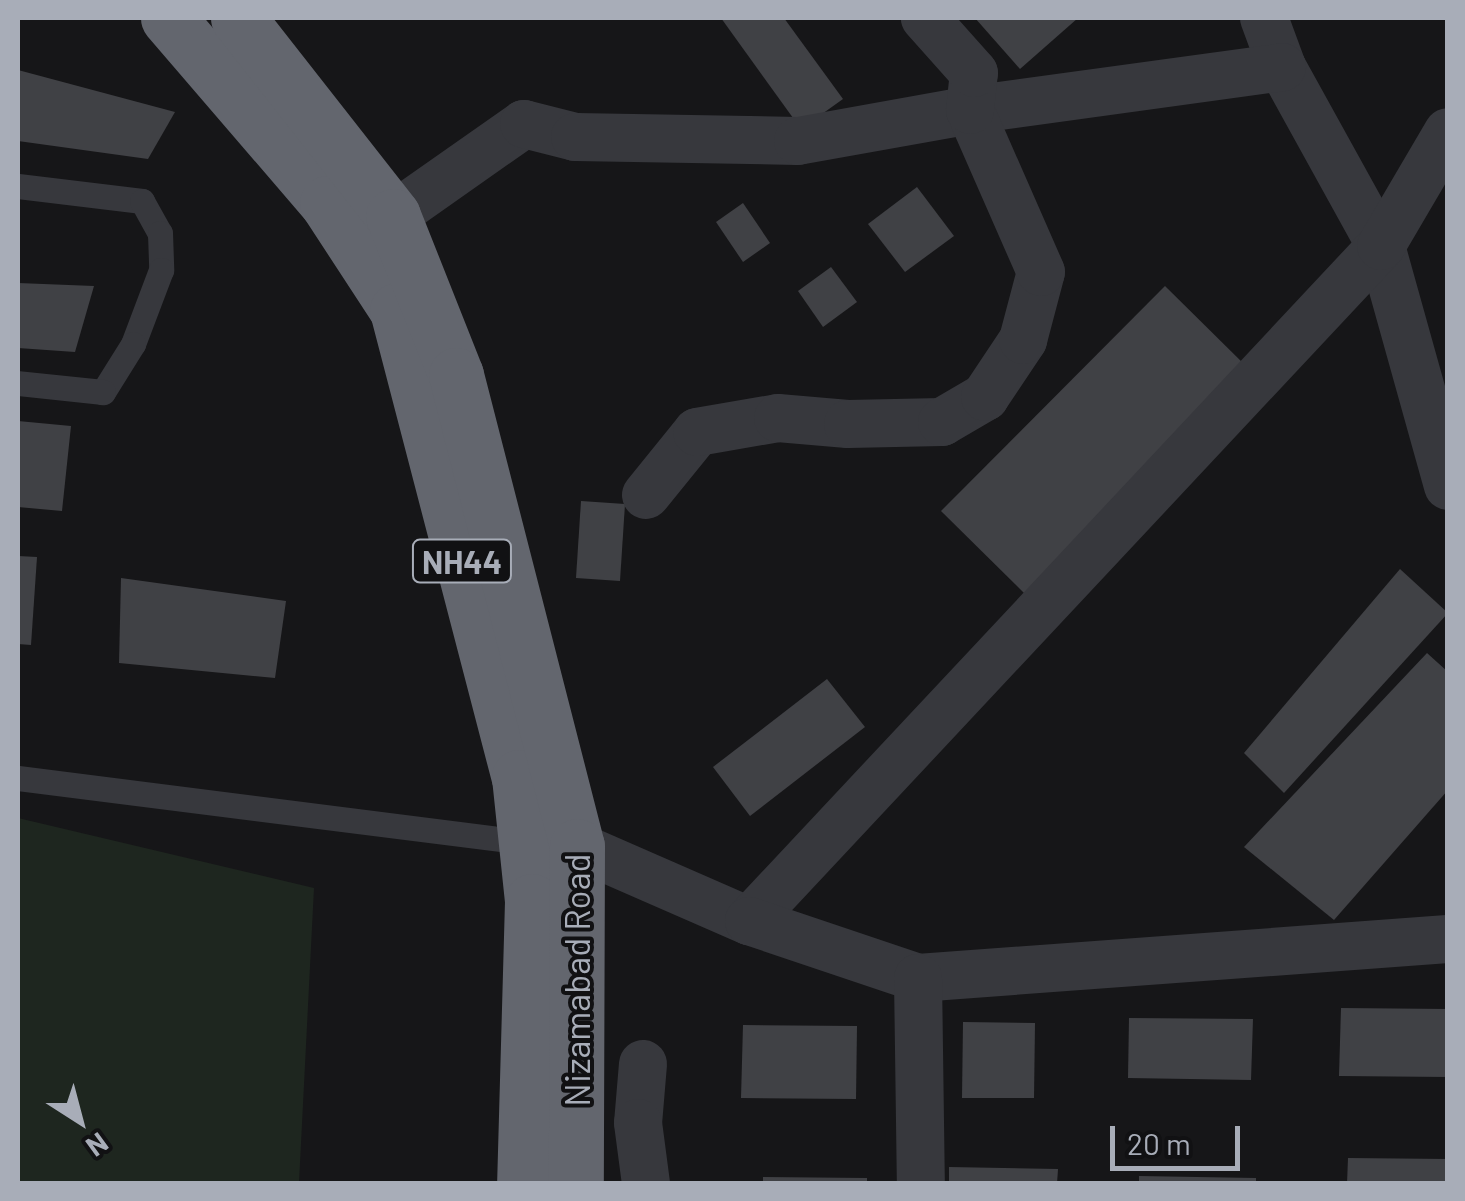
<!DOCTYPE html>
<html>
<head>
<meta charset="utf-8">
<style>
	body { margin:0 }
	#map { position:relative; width:1465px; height:1201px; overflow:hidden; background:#161618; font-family:Barlow,sans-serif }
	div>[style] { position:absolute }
	.green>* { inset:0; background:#1e261f }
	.building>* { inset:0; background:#404145 }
	.lane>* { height:25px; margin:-12.5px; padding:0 12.5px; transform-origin:12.5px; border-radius:12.5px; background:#37383d }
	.street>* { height:48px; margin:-24px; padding:0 24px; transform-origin:24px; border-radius:24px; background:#37383d }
	.highway>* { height:55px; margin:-27.5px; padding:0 27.5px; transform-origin:27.5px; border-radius:27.5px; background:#63666e }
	span { translate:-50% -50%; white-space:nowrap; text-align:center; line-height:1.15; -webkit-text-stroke:8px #111113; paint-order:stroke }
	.shield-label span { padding:2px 8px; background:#111113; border:2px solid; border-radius:8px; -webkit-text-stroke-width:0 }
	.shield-label { font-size:32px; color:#a8adb8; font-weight:700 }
	.street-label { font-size:35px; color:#a8adb8 }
	.frame { position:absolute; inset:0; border:20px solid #a8adb8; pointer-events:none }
	.north { position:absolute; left:30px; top:1071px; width:100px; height:100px; -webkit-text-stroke:8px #111113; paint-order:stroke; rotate:144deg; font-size:28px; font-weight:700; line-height:40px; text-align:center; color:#a8adb8 }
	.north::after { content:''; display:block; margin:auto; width:35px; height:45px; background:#a8adb8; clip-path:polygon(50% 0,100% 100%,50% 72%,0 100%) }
	.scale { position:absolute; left:1110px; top:1126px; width:130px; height:45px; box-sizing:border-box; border:5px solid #a8adb8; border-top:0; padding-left:12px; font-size:30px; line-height:35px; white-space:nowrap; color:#a8adb8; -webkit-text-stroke:8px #111113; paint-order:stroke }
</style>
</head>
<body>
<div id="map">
	<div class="green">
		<div style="clip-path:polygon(18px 818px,314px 888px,299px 1183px,18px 1183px)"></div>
	</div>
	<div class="building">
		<div style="clip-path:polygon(721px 18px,784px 18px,843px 99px,801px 129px)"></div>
		<div style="clip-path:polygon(975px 18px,1078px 18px,1020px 69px)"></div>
		<div style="clip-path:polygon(18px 70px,175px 112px,148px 159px,18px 141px)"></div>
		<div style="clip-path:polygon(917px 187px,954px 236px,905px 272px,868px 224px)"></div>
		<div style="clip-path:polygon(743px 203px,770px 243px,743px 262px,716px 222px)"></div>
		<div style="clip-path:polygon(831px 267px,857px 302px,823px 327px,798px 291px)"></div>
		<div style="clip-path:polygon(18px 283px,94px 286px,75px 352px,18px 348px)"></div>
		<div style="clip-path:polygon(1165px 286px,1250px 370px,1026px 595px,941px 511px)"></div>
		<div style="clip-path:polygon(18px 421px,71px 426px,62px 511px,18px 507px)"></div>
		<div style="clip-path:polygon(581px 501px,625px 504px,620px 581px,576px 578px)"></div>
		<div style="clip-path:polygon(18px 556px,37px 557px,31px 645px,18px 644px)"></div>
		<div style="clip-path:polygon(1400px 569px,1448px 613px,1284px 793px,1244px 753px)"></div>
		<div style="clip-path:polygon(121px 578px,286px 601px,275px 678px,119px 663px)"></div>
		<div style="clip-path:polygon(1427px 653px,1448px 672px,1448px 790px,1334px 920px,1244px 847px)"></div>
		<div style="clip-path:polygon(827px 679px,865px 727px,750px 816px,713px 767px)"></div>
		<div style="clip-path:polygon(1341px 1008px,1448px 1009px,1448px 1077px,1339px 1076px)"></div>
		<div style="clip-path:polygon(1129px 1018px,1253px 1019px,1251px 1080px,1128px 1078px)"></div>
		<div style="clip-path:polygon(963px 1022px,1035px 1023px,1034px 1098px,962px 1098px)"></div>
		<div style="clip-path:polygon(743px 1025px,857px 1026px,856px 1099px,741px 1098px)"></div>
		<div style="clip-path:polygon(1348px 1158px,1448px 1159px,1448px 1184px,1347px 1184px)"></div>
		<div style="clip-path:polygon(949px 1167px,1058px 1169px,1057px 1184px,949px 1184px)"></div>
		<div style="clip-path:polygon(1139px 1176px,1256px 1178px,1256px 1184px,1139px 1184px)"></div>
		<div style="clip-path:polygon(763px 1177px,867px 1178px,867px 1184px,763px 1184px)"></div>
	</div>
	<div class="lane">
		<div style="left:18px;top:186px;width:125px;rotate:6.9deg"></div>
		<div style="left:142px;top:201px;width:37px;rotate:61deg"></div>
		<div style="left:160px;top:233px;width:37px;rotate:88deg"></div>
		<div style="left:161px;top:270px;width:79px;rotate:110.7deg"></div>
		<div style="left:133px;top:344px;width:57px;rotate:122deg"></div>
		<div style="left:103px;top:392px;width:85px;rotate:-174deg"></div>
		<div style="left:18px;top:778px;width:509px;rotate:7.22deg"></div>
	</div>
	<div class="street">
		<div style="left:1264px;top:18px;width:52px;rotate:69.8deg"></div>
		<div style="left:1282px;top:67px;width:205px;rotate:61.1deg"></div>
		<div style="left:1381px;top:246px;width:249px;rotate:74.4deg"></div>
		<div style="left:393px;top:216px;width:160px;rotate:-35.1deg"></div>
		<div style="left:524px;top:124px;width:53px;rotate:14.3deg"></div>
		<div style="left:575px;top:137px;width:223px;rotate:1deg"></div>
		<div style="left:798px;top:141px;width:175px;rotate:-10.2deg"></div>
		<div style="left:970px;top:110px;width:315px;rotate:-7.8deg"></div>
		<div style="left:646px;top:495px;width:81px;rotate:-51deg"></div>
		<div style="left:697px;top:432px;width:82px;rotate:-9.8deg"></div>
		<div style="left:778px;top:418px;width:70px;rotate:4.9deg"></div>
		<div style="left:848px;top:424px;width:94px;rotate:-1.2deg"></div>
		<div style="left:942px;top:422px;width:50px;rotate:-30.2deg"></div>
		<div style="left:985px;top:397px;width:69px;rotate:-56.3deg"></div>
		<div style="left:1023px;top:340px;width:70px;rotate:-75.2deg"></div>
		<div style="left:1041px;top:272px;width:177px;rotate:-113.7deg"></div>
		<div style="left:970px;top:110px;width:37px;rotate:-84deg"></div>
		<div style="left:974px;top:73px;width:74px;rotate:-131.7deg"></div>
		<div style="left:577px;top:846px;width:188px;rotate:23.6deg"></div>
		<div style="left:749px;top:921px;width:925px;rotate:-46.88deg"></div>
		<div style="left:1381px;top:246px;width:132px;rotate:-59.6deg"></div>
		<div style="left:749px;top:921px;width:178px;rotate:18.6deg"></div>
		<div style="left:918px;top:978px;width:531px;rotate:-4.21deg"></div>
		<div style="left:918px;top:978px;width:206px;rotate:89.2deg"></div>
		<div style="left:643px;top:1064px;width:59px;rotate:94.8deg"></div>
		<div style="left:638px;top:1123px;width:62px;rotate:82.5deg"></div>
	</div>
	<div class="highway">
		<div style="left:168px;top:18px;width:244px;rotate:49.3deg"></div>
		<div style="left:327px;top:203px;width:128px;rotate:56.8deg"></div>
		<div style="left:397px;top:310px;width:483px;rotate:75.4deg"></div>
		<div style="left:519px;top:777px;width:125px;rotate:84deg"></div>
		<div style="left:532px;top:901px;width:283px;rotate:91.6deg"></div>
		<div style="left:238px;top:18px;width:251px;rotate:51.9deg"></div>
		<div style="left:393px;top:216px;width:171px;rotate:68.4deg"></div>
		<div style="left:456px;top:375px;width:486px;rotate:75.6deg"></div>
		<div style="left:577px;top:846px;width:338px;rotate:90.2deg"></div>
	</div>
	<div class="shield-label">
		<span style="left:462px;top:561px">NH44</span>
	</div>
	<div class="street-label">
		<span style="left:576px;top:980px;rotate:-90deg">Nizamabad Road</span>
	</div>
	<div class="frame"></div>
	<div class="north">N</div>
	<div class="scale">20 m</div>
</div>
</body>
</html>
